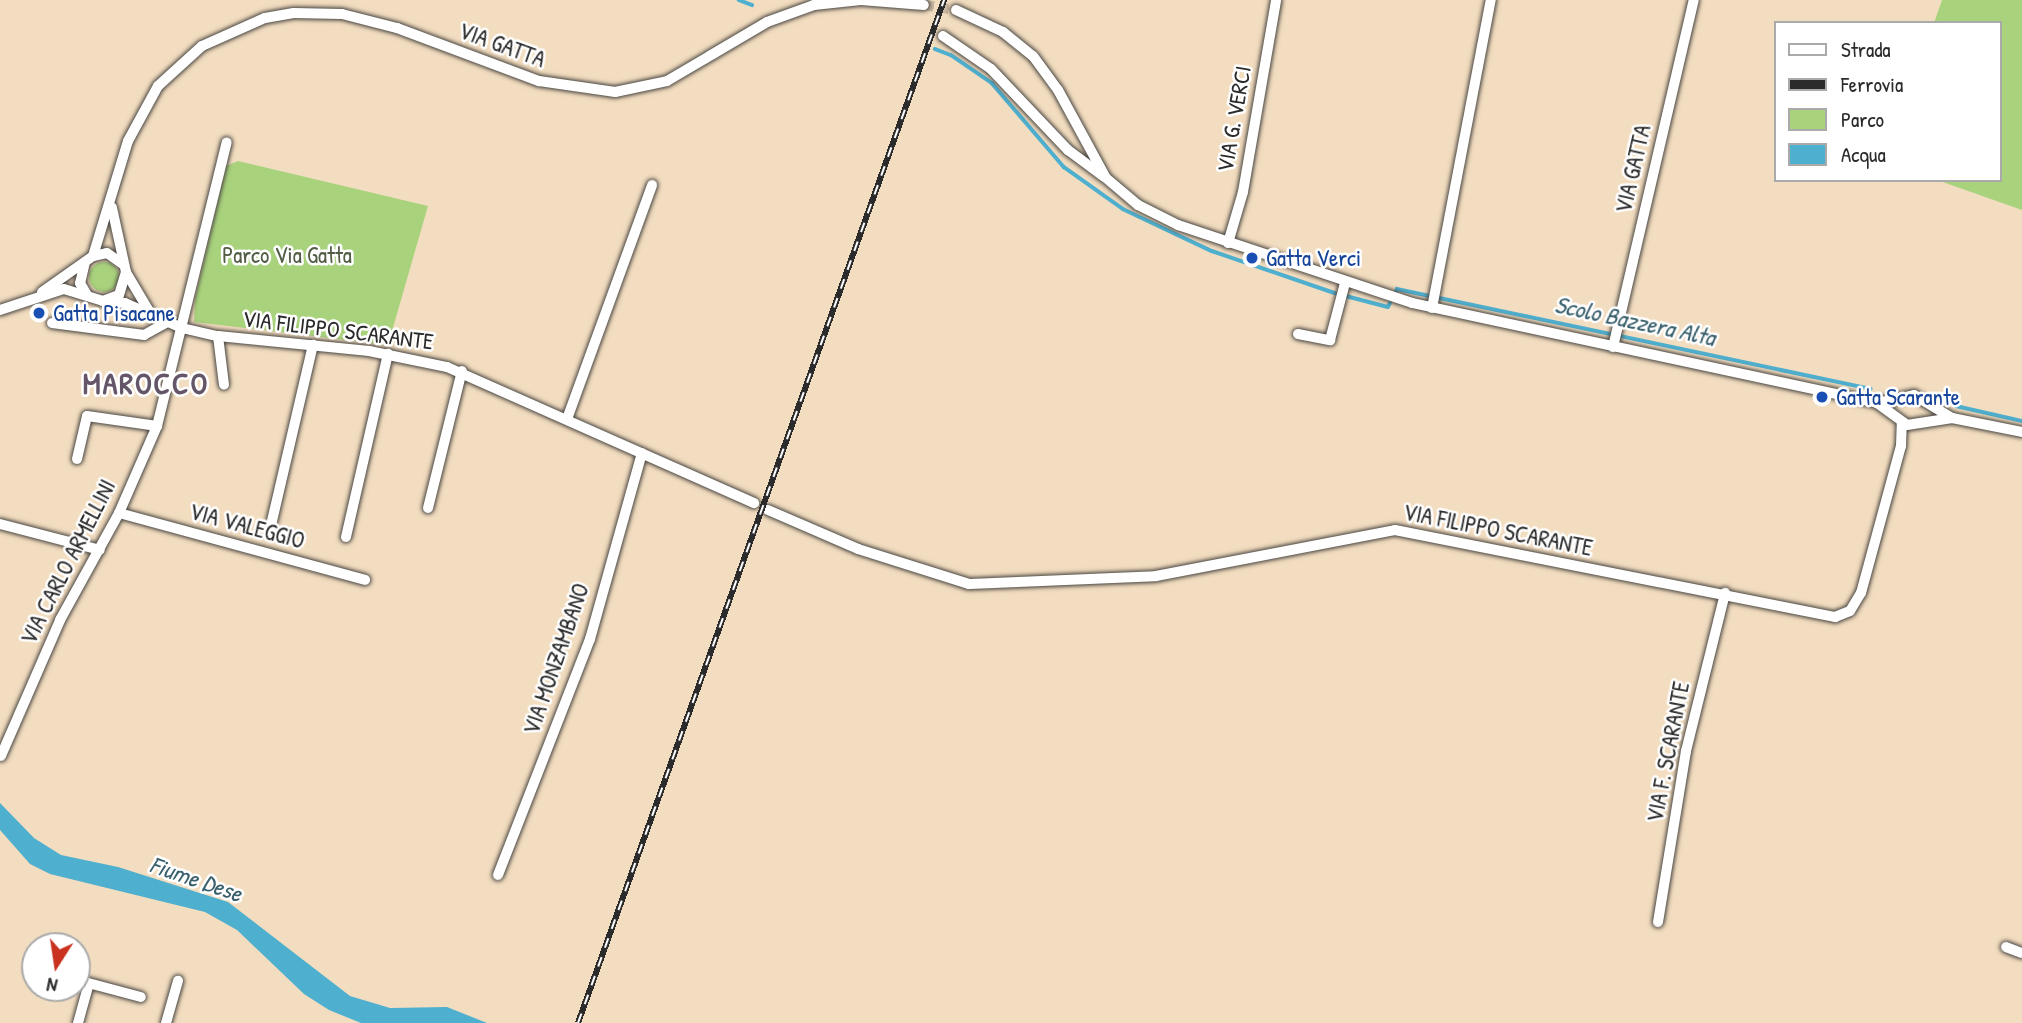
<!DOCTYPE html>
<html>
<head>
<meta charset="utf-8">
<style>
	body { margin:0 }
	#map { position:relative; width:2022px; height:1023px; overflow:hidden; background:#f3ddc0; font-family:"Patrick Hand",sans-serif }
	div>[style] { position:absolute }
	.green>* { inset:0; background:#a9d27d }
	.round { border-radius:50% }
	.water>* { inset:0; background:#4fafce }
	.stream>* { height:3.5px; margin:-1.75px; padding:0 1.75px; transform-origin:1.75px; border-radius:1.75px; background:#4fafce }
	.minor-tunnel>* { height:10px; margin-top:-5px; transform-origin:0; background:repeating-linear-gradient(90deg,#cbb9a2 0 10px,transparent 0 15px) }
	.roads { filter:drop-shadow(0 0 2px #494641) drop-shadow(0 0 2px #494641) }
	.minor>* { height:10px; margin:-5px; padding:0 5px; transform-origin:5px; border-radius:5px; background:#fff }
	.rail>* { height:6px; margin-top:-3px; transform-origin:0; background:repeating-linear-gradient(90deg,#fff 0 10px,#2b2b2b 0 20px); box-sizing:border-box; border-block:2px solid #2b2b2b }
	.dots>* { width:19px; height:19px; translate:-50% -50%; box-sizing:border-box; border:4px solid #fff; border-radius:50% }
	span { translate:-50% -50%; white-space:nowrap; text-align:center; line-height:1.15; -webkit-text-stroke:5px #fff; paint-order:stroke }
	.street-label { font-size:23px; color:#2b2b2b }
	.park-label { font-size:23px; color:#515d44 }
	.transit-label { font-size:23px; color:#164399 }
	.left { translate:0 -50%; text-align:left }
	.water-label { font-size:24px; color:#39606c; font-style:italic }
	.district-label { font-size:30px; color:#645668; font-weight:700; letter-spacing:2px }
	.legend { position:absolute; left:1774px; top:21px; width:228px; height:161px; box-sizing:border-box; background:#fff; border:2px solid #aaa; margin:0; padding:9px 12px; list-style:none; font-size:21px; color:#2b2b2b }
	.legend li { display:flex; align-items:center; gap:14px; height:35px }
	.legend b { width:35px; border:2px solid #aaa }
	.north { position:absolute; left:21px; top:932px; width:70px; height:70px; box-sizing:border-box; background:#fff; border:2px solid #aaa; border-radius:50%; rotate:192deg; font-size:19px; font-weight:700; line-height:28px; text-align:center; color:#2b2b2b }
	.north::after { content:''; display:block; margin:auto; width:24px; height:32px; background:#c8321e; clip-path:polygon(50% 0,100% 100%,50% 72%,0 100%) }
</style>
</head>
<body>
<div id="map">
	<div class="green">
		<div style="clip-path:polygon(1942px 0,2022px 0,2022px 210px,1937px 180px,1999px 180px,1999px 23px,1934px 23px)"></div>
		<div style="clip-path:polygon(238px 161px,428px 206px,388px 345px,194px 322px,195px 299px,226px 166px)"></div>
		<div class="round" style="left:89px;top:262px;width:30px;height:30px"></div>
	</div>
	<div class="water">
		<div style="clip-path:polygon(0 803px,34px 838px,61px 855px,118px 867px,228px 902px,350px 996px,390px 1008px,447px 1007px,487px 1023px,361px 1023px,329px 1010px,304px 994px,237px 930px,205px 912px,50px 874px,30px 864px,0 830px)"></div>
	</div>
	<div class="stream">
		<div style="left:739px;top:0;width:14px;rotate:21deg"></div>
		<div style="left:935px;top:49px;width:17px;rotate:21deg"></div>
		<div style="left:951px;top:55px;width:50px;rotate:34.3deg"></div>
		<div style="left:992px;top:83px;width:111px;rotate:49.4deg"></div>
		<div style="left:1064px;top:167px;width:72px;rotate:35.4deg"></div>
		<div style="left:1123px;top:209px;width:98px;rotate:25.3deg"></div>
		<div style="left:1212px;top:251px;width:130px;rotate:18.9deg"></div>
		<div style="left:1395px;top:294px;width:5px;rotate:-68deg"></div>
		<div style="left:1397px;top:289px;width:484px;rotate:11.9deg"></div>
		<div style="left:1346px;top:296px;width:43px;rotate:14.7deg"></div>
		<div style="left:1388px;top:307px;width:4px;rotate:-63deg"></div>
		<div style="left:1956px;top:406px;width:68px;rotate:12.8deg"></div>
	</div>
	<div class="minor-tunnel">
		<div style="left:924px;top:5px;width:32px;rotate:9deg"></div>
	</div>
	<div class="roads">
		<div class="minor">
			<div style="left:956px;top:10px;width:52px;rotate:25.1deg"></div>
			<div style="left:1003px;top:32px;width:38px;rotate:39deg"></div>
			<div style="left:1033px;top:56px;width:42px;rotate:53.7deg"></div>
			<div style="left:1058px;top:90px;width:100px;rotate:61.4deg"></div>
			<div style="left:1106px;top:178px;width:42px;rotate:40.2deg"></div>
			<div style="left:1138px;top:205px;width:45px;rotate:26.6deg"></div>
			<div style="left:1178px;top:225px;width:247px;rotate:18.4deg"></div>
			<div style="left:1412px;top:303px;width:476px;rotate:12.1deg"></div>
			<div style="left:1877px;top:403px;width:37px;rotate:36deg"></div>
			<div style="left:1907px;top:425px;width:46px;rotate:-8.8deg"></div>
			<div style="left:943px;top:36px;width:58px;rotate:34.5deg"></div>
			<div style="left:991px;top:69px;width:112px;rotate:46.5deg"></div>
			<div style="left:1068px;top:150px;width:44px;rotate:36.6deg"></div>
			<div style="left:1228px;top:243px;width:53px;rotate:-73.6deg"></div>
			<div style="left:1243px;top:192px;width:195px;rotate:-80.2deg"></div>
			<div style="left:93px;top:256px;width:120px;rotate:-73.1deg"></div>
			<div style="left:128px;top:141px;width:63px;rotate:-61.4deg"></div>
			<div style="left:158px;top:86px;width:59px;rotate:-42.3deg"></div>
			<div style="left:202px;top:46px;width:69px;rotate:-24deg"></div>
			<div style="left:265px;top:18px;width:29px;rotate:-10deg"></div>
			<div style="left:294px;top:13px;width:48px;rotate:1.2deg"></div>
			<div style="left:342px;top:14px;width:57px;rotate:14.3deg"></div>
			<div style="left:397px;top:28px;width:152px;rotate:20.5deg"></div>
			<div style="left:539px;top:81px;width:77px;rotate:8.2deg"></div>
			<div style="left:615px;top:92px;width:53px;rotate:-11.9deg"></div>
			<div style="left:667px;top:81px;width:116px;rotate:-30.5deg"></div>
			<div style="left:767px;top:22px;width:50px;rotate:-19.9deg"></div>
			<div style="left:814px;top:5px;width:47px;rotate:-6.1deg"></div>
			<div style="left:861px;top:0;width:63px;rotate:4.5deg"></div>
			<div style="left:85px;top:262px;width:22px;rotate:103deg"></div>
			<div style="left:80px;top:283px;width:14px;rotate:60deg"></div>
			<div style="left:127px;top:274px;width:43px;rotate:59.3deg"></div>
			<div style="left:42px;top:292px;width:62px;rotate:-35.2deg"></div>
			<div style="left:93px;top:256px;width:14px;rotate:-12deg"></div>
			<div style="left:107px;top:253px;width:21px;rotate:35deg"></div>
			<div style="left:103px;top:301px;width:22px;rotate:5deg"></div>
			<div style="left:125px;top:303px;width:62px;rotate:23.7deg"></div>
			<div style="left:182px;top:328px;width:37px;rotate:13deg"></div>
			<div style="left:218px;top:336px;width:152px;rotate:5.7deg"></div>
			<div style="left:369px;top:351px;width:80px;rotate:11.6deg"></div>
			<div style="left:447px;top:367px;width:336px;rotate:23.9deg"></div>
			<div style="left:1432px;top:308px;width:314px;rotate:-79.2deg"></div>
			<div style="left:0;top:310px;width:67px;rotate:-18.2deg"></div>
			<div style="left:64px;top:289px;width:41px;rotate:17.1deg"></div>
			<div style="left:103px;top:301px;width:17px;rotate:-21deg"></div>
			<div style="left:119px;top:295px;width:24px;rotate:-73deg"></div>
			<div style="left:126px;top:272px;width:66px;rotate:-102.3deg"></div>
			<div style="left:52px;top:323px;width:93px;rotate:7.4deg"></div>
			<div style="left:144px;top:335px;width:26px;rotate:-29deg"></div>
			<div style="left:1298px;top:334px;width:33px;rotate:11deg"></div>
			<div style="left:1330px;top:340px;width:59px;rotate:-75.3deg"></div>
			<div style="left:218px;top:336px;width:49px;rotate:83deg"></div>
			<div style="left:1613px;top:347px;width:356px;rotate:-76.9deg"></div>
			<div style="left:1877px;top:403px;width:38px;rotate:-12deg"></div>
			<div style="left:1914px;top:395px;width:44px;rotate:31.2deg"></div>
			<div style="left:1952px;top:418px;width:71px;rotate:11.3deg"></div>
			<div style="left:567px;top:419px;width:249px;rotate:-70deg"></div>
			<div style="left:77px;top:459px;width:44px;rotate:-76.9deg"></div>
			<div style="left:87px;top:416px;width:71px;rotate:8.1deg"></div>
			<div style="left:428px;top:508px;width:141px;rotate:-76.1deg"></div>
			<div style="left:768px;top:510px;width:98px;rotate:23.4deg"></div>
			<div style="left:858px;top:549px;width:116px;rotate:17.5deg"></div>
			<div style="left:969px;top:584px;width:187px;rotate:-2.4deg"></div>
			<div style="left:1156px;top:576px;width:243px;rotate:-10.9deg"></div>
			<div style="left:1395px;top:530px;width:449px;rotate:11.2deg"></div>
			<div style="left:1835px;top:617px;width:16px;rotate:-22deg"></div>
			<div style="left:1850px;top:611px;width:21px;rotate:-59deg"></div>
			<div style="left:1861px;top:593px;width:152px;rotate:-74.8deg"></div>
			<div style="left:1901px;top:446px;width:24px;rotate:-88deg"></div>
			<div style="left:119px;top:513px;width:255px;rotate:15.2deg"></div>
			<div style="left:272px;top:521px;width:181px;rotate:-76.9deg"></div>
			<div style="left:0;top:524px;width:103px;rotate:14.6deg"></div>
			<div style="left:346px;top:537px;width:188px;rotate:-77.1deg"></div>
			<div style="left:1px;top:756px;width:148px;rotate:-66.5deg"></div>
			<div style="left:60px;top:620px;width:122px;rotate:-61.1deg"></div>
			<div style="left:119px;top:513px;width:95px;rotate:-66.4deg"></div>
			<div style="left:157px;top:426px;width:292px;rotate:-76.2deg"></div>
			<div style="left:498px;top:875px;width:253px;rotate:-68.7deg"></div>
			<div style="left:590px;top:639px;width:193px;rotate:-74.4deg"></div>
			<div style="left:1658px;top:922px;width:173px;rotate:-80.7deg"></div>
			<div style="left:1686px;top:751px;width:163px;rotate:-76.1deg"></div>
			<div style="left:2006px;top:947px;width:17px;rotate:21deg"></div>
			<div style="left:33px;top:967px;width:2px;rotate:27deg"></div>
			<div style="left:77px;top:980px;width:66px;rotate:14.9deg"></div>
			<div style="left:78px;top:1023px;width:41px;rotate:-74.6deg"></div>
			<div style="left:166px;top:1023px;width:44px;rotate:-74.1deg"></div>
		</div>
	</div>
	<div class="rail">
		<div style="left:578px;top:1023px;width:1087px;rotate:-70.31deg"></div>
	</div>
	<div class="dots">
		<div style="left:1252px;top:258px;background:#1a4fb4"></div>
		<div style="left:39px;top:313px;background:#1a4fb4"></div>
		<div style="left:1822px;top:397px;background:#1a4fb4"></div>
	</div>
	<div class="street-label">
		<span style="left:502px;top:45px;rotate:20deg">VIA GATTA</span>
		<span style="left:1234px;top:119px;rotate:-80deg">VIA G. VERCI</span>
		<span style="left:1633px;top:169px;rotate:-77deg">VIA GATTA</span>
		<span style="left:338px;top:330px;rotate:7deg">VIA FILIPPO SCARANTE</span>
		<span style="left:247px;top:526px;rotate:15deg">VIA VALEGGIO</span>
		<span style="left:1498px;top:530px;rotate:11deg">VIA FILIPPO SCARANTE</span>
		<span style="left:68px;top:562px;rotate:-63deg">VIA CARLO ARMELLINI</span>
		<span style="left:556px;top:659px;rotate:-71deg">VIA MONZAMBANO</span>
		<span style="left:1668px;top:752px;rotate:-79deg">VIA F. SCARANTE</span>
	</div>
	<div class="park-label">
		<span style="left:287px;top:255px">Parco Via Gatta</span>
	</div>
	<div class="transit-label">
		<span class="left" style="left:1266px;top:258px">Gatta Verci</span>
		<span class="left" style="left:53px;top:313px">Gatta Pisacane</span>
		<span class="left" style="left:1836px;top:397px">Gatta Scarante</span>
	</div>
	<div class="water-label">
		<span style="left:1635px;top:321px;rotate:12deg">Scolo Bazzera Alta</span>
		<span style="left:196px;top:879px;rotate:19deg">Fiume Dese</span>
	</div>
	<div class="district-label">
		<span style="left:146px;top:383px">MAROCCO</span>
	</div>
	<ul class="legend">
	<li><b style="height:9px;background:#fff"></b>Strada</li>
	<li><b style="height:9px;background:#2b2b2b"></b>Ferrovia</li>
	<li><b style="height:19px;background:#a9d27d"></b>Parco</li>
	<li><b style="height:19px;background:#4fafce"></b>Acqua</li>
	</ul>
	<div class="north">N</div>
</div>
</body>
</html>
